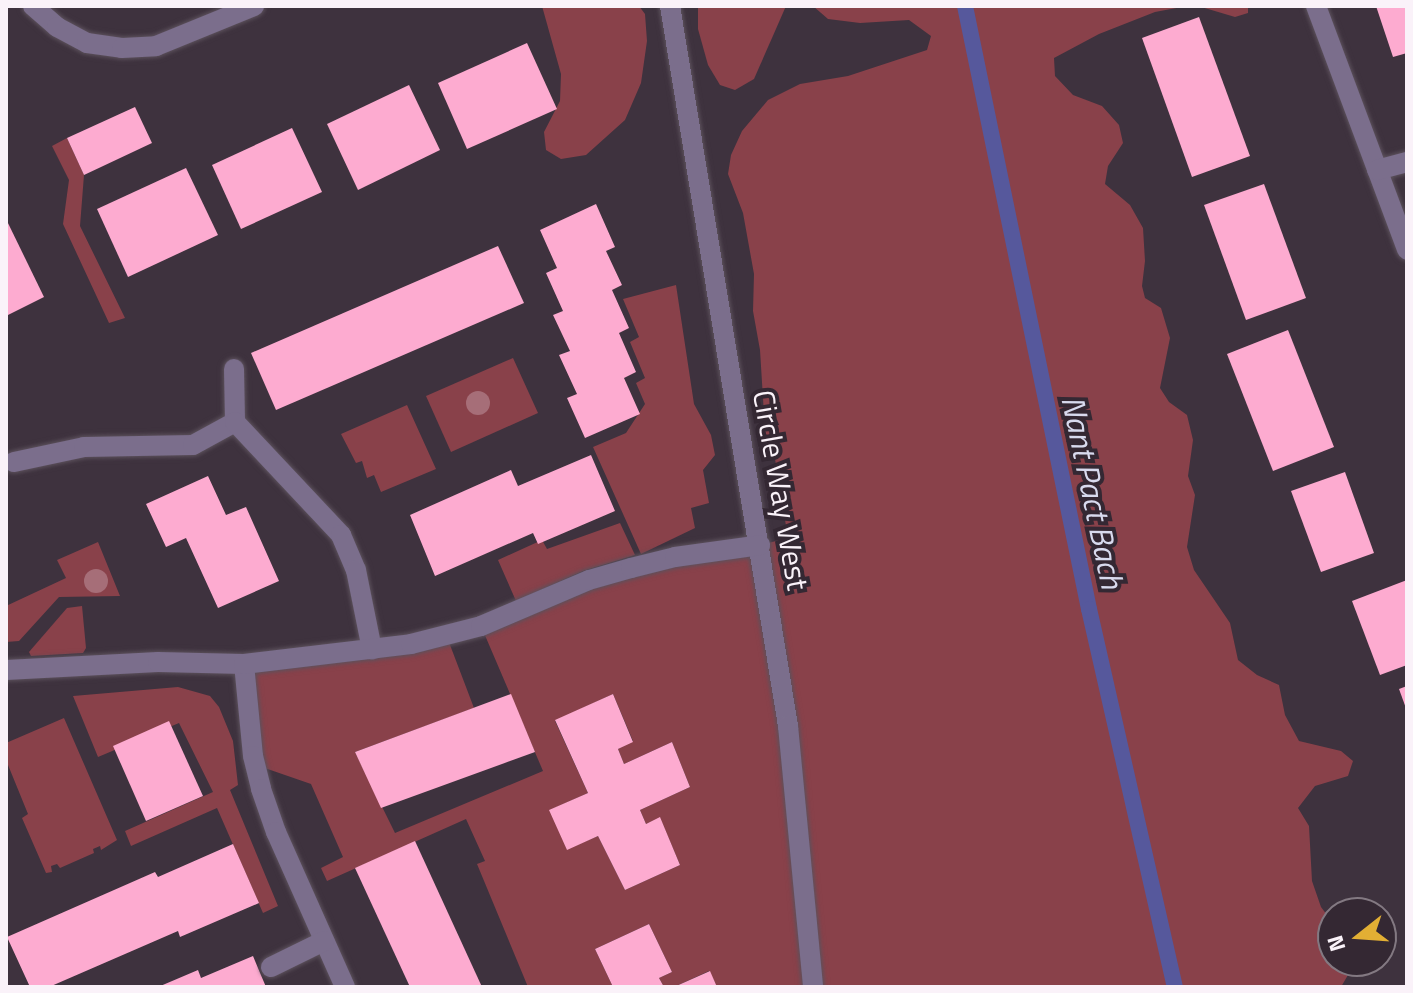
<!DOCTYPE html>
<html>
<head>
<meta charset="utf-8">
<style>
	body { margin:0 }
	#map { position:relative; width:1413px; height:993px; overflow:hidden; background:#3e323e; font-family:"Titillium Web",sans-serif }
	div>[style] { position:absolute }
	.green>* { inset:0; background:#89414a }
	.stream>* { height:16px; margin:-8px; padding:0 8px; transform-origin:8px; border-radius:8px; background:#56589c }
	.building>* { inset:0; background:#fdabd0 }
	.roads { filter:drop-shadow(0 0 2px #5c515c) drop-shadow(0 0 2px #5c515c) }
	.minor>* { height:20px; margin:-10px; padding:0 10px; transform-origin:10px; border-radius:10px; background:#7b6e8c }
	.trees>* { width:24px; height:24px; margin:-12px; border-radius:50%; background:#a66e78 }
	span { translate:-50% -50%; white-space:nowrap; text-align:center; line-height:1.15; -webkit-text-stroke:8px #342833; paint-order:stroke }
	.street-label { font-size:30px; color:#faf2f9 }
	.water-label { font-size:32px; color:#d8daee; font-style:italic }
	.frame { position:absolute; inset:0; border:8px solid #faf2f9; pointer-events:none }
	.north { position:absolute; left:1317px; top:897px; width:80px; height:80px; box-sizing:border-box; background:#342833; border:2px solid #837982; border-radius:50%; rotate:253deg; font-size:22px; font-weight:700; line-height:32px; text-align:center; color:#faf2f9 }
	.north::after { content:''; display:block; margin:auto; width:28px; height:36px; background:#e2af34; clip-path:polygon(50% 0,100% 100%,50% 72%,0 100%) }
</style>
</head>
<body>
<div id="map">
	<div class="green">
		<div style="clip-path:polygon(542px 6px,639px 6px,645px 14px,647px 41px,641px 83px,625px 120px,586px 155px,561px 159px,546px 150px,544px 132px,560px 101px,561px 74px)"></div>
		<div style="clip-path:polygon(698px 6px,786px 6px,754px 79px,735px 90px,720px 85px,708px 65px,698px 29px)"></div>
		<div style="clip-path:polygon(evenodd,813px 6px,1187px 6px,1155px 12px,1099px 34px,1054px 58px,1055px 76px,1073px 95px,1102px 106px,1119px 125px,1123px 143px,1108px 166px,1105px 184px,1130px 205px,1143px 228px,1145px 261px,1142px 286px,1145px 298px,1161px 308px,1170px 338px,1160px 388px,1169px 402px,1187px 415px,1193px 440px,1188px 476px,1195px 495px,1187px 547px,1194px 570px,1230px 623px,1238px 660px,1257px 675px,1279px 685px,1285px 715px,1299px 741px,1341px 751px,1353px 761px,1348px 776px,1315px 786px,1298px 808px,1309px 826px,1312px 881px,1321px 907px,1333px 923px,1333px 961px,1350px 961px,1352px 968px,1341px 987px,717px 987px,709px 971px,674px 987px,664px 987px,659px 978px,672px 972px,649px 924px,595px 949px,613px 987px,528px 987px,477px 864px,485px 861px,466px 819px,327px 881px,321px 868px,343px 857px,311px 784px,256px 765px,244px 664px,447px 637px,474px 708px,355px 752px,395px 833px,543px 771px,481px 626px,543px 599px,788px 538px,775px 459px,765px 431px,760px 350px,753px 311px,754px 274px,743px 213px,728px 174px,731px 155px,742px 131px,768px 100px,800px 84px,848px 76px,927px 50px,931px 36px,909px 20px,860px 23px,828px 19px,813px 6px,613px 694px,633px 741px,618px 749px,624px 764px,672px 742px,690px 787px,640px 810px,646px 824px,660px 818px,680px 865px,625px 890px,598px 836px,567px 849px,550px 810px,588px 793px,555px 721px,613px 694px)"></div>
		<div style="clip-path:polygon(1198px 6px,1248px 6px,1248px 13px,1235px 17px)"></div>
		<div style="clip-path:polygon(67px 138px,84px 175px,80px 226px,125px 318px,109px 323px,63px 224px,69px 180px,52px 146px)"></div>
		<div style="clip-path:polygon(676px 285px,694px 404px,711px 435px,715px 455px,703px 470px,709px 503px,691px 508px,695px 528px,641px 554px,593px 447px,626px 433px,645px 404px,636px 383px,645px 378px,630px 342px,639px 337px,623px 299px)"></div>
		<div style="clip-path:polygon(513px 358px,538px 413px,451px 452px,426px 396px)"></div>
		<div style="clip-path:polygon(407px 405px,436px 469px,381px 492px,374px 475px,367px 478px,362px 461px,356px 463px,341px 434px)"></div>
		<div style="clip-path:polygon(620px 523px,635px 555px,583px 571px,516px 601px,498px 560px,542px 540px,547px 549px)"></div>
		<div style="clip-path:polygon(98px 542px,120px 596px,59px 597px,19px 641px,6px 642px,6px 606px,66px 578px,57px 560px)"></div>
		<div style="clip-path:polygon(82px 606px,86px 648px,83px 653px,31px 656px,29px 652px,67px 608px)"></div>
		<div style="clip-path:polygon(178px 687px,210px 696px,219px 707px,233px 741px,238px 785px,230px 790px,278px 906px,263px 913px,217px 808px,131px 846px,125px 831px,213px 792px,179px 723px,98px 757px,73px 696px)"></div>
		<div style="clip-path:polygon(64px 718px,117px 840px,101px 850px,100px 846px,93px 849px,94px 853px,60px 868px,57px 864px,51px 866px,52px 872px,46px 873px,22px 818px,28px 814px,6px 760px,6px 743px)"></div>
	</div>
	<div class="stream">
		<div style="left:965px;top:6px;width:616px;rotate:78.38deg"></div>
		<div style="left:1089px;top:609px;width:388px;rotate:77.2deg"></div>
	</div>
	<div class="building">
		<div style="clip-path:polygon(1376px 6px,1407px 6px,1407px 53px,1393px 57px)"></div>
		<div style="clip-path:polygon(1199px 17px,1250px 156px,1192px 177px,1142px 38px)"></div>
		<div style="clip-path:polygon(527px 43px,557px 109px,467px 149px,438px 83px)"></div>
		<div style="clip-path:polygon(409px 85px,440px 150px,358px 190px,327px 124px)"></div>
		<div style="clip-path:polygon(135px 107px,152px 143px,84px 175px,67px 138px)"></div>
		<div style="clip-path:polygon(292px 128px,322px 192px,241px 229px,212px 165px)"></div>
		<div style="clip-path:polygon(186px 168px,218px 235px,128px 277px,97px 209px)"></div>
		<div style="clip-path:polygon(1264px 184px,1306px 298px,1246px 320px,1204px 205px)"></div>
		<div style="clip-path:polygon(596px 204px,615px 247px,606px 251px,622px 285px,612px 290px,629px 328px,619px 333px,636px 372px,624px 378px,640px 414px,585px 438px,567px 398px,577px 394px,559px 355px,570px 351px,553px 315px,563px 311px,546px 273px,557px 268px,540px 230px)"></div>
		<div style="clip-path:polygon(6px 219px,44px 297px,6px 316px)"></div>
		<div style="clip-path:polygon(498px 246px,524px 303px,276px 410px,251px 353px)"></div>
		<div style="clip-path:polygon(1288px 330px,1334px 447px,1273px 471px,1227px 354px)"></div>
		<div style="clip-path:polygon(591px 455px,615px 511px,538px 544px,533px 533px,435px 576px,410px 515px,511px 470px,518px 486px)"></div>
		<div style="clip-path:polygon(1345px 472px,1374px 553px,1321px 572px,1291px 491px)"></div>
		<div style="clip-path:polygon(208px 476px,226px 515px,246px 507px,279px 581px,218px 608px,186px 538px,166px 547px,146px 504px)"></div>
		<div style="clip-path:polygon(1407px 580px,1407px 665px,1380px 675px,1352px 601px)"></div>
		<div style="clip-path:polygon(1407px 686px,1407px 711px,1399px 689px)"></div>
		<div style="clip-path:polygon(511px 694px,535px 752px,381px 808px,355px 752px)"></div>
		<div style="clip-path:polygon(613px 694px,633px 742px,618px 749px,624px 764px,672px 742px,690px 787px,640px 810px,646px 824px,660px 817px,680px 865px,625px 890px,598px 836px,567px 850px,549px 810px,588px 793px,555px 720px)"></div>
		<div style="clip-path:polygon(169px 721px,203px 796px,146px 821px,113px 746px)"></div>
		<div style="clip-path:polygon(415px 841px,482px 987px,410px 987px,355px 868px)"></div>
		<div style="clip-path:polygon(233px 844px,259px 903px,180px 937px,178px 931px,49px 987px,30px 987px,7px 937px,155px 872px,158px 877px)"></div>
		<div style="clip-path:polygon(649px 924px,672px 972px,659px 978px,664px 987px,613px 987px,595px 949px)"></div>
		<div style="clip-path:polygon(253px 956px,266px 987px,158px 987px,198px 970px,201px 978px)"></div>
		<div style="clip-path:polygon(710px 971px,717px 987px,674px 987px)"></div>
	</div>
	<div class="roads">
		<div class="minor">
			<div style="left:33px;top:6px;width:32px;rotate:41deg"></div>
			<div style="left:57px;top:27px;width:34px;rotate:28deg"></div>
			<div style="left:87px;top:43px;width:35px;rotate:8deg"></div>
			<div style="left:122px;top:48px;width:34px;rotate:-3deg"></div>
			<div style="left:156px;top:46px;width:106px;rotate:-22.2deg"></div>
			<div style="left:670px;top:6px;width:730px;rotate:80.69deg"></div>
			<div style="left:788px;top:726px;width:262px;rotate:84.5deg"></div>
			<div style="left:1316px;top:6px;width:260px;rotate:69.5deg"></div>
			<div style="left:1377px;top:170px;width:31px;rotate:-15deg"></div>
			<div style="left:234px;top:369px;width:53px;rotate:88.9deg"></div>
			<div style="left:14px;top:462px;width:72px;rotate:-12.1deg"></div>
			<div style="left:84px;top:447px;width:109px;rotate:-1.1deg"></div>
			<div style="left:193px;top:445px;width:48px;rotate:-28.7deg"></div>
			<div style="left:235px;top:422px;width:155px;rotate:46.8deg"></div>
			<div style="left:341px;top:535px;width:38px;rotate:67deg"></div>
			<div style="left:356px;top:570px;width:81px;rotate:78.6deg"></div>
			<div style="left:244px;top:664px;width:92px;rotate:84.4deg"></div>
			<div style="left:253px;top:756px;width:34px;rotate:76deg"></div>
			<div style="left:261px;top:789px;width:46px;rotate:70.8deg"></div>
			<div style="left:276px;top:832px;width:170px;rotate:66deg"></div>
			<div style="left:6px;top:670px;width:152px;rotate:-3deg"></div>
			<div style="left:158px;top:662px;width:86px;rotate:1.3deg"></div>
			<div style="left:244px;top:664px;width:168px;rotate:-6.8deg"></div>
			<div style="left:411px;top:644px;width:72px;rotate:-14.4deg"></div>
			<div style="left:481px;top:626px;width:117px;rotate:-23.1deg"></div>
			<div style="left:589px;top:580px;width:44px;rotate:-15.9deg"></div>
			<div style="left:631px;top:568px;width:45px;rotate:-14deg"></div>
			<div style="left:675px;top:557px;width:86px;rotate:-8deg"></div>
			<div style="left:271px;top:967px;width:59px;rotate:-26.1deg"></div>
		</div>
	</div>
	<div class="trees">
		<div style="left:478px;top:403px"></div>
		<div style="left:96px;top:581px"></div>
	</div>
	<div class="street-label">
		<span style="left:781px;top:490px;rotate:80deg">Circle Way West</span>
	</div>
	<div class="water-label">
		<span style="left:1093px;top:492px;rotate:78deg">Nant Pact Bach</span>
	</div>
	<div class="frame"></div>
	<div class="north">N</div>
</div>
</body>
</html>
